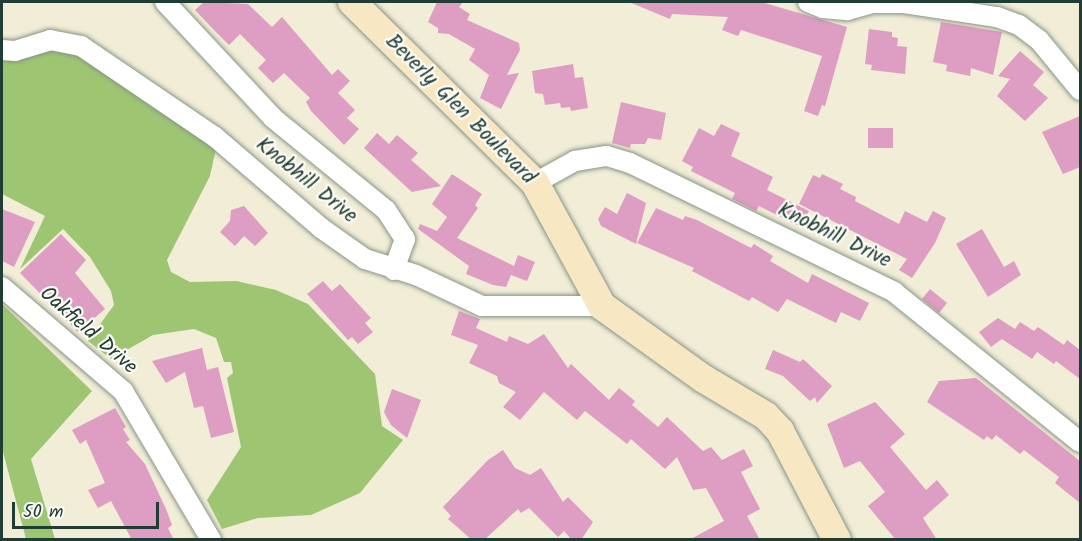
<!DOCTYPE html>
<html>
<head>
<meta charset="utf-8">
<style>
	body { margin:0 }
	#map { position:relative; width:1082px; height:541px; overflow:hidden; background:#f1edd7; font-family:Kalam,sans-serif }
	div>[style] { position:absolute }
	.green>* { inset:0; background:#9ec672 }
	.building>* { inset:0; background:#de9dc2 }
	.roads { filter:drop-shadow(0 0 2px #889586) drop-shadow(0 0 2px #889586) }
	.street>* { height:20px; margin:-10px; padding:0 10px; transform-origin:10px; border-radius:10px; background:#fff }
	.secondary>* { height:28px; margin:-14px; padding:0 14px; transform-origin:14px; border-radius:14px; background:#f7e8c3 }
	span { translate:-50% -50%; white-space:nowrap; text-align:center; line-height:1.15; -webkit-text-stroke:4.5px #fdfcf7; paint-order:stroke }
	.street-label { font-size:21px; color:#1f3d34 }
	.frame { position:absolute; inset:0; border:3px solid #1f3d34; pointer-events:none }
	.scale { position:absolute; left:12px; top:502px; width:147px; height:27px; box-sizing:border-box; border:3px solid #1f3d34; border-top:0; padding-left:8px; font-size:18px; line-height:21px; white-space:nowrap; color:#1f3d34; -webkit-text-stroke:4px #fdfcf7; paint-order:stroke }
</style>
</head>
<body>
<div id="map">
	<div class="green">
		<div style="clip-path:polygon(58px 48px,78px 51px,217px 144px,210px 176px,167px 260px,171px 272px,190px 282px,236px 281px,276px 290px,308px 304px,375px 374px,382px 426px,403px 440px,360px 493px,311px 515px,258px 518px,222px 529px,207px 500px,241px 447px,227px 378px,233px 373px,231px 362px,224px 362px,216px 338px,194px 329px,153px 335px,111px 359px,88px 341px,114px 305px,111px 291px,90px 257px,63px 229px,20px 269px,45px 216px,2px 194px,2px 57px)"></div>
		<div style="clip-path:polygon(2px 304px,92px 391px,31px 459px,55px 539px,26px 539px,2px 448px)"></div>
	</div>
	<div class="building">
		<div style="clip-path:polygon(204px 2px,248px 4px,272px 27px,282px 17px,332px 75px,338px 69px,350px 81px,338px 93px,355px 110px,347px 118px,359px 129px,344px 145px,311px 111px,306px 102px,310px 98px,284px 73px,273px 83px,258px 68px,266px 60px,240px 34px,229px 45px,214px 30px,195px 10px)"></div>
		<div style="clip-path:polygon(437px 2px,463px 2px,459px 7px,470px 14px,467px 20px,519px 43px,520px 50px,507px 75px,519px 73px,501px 109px,480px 98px,489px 75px,469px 60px,475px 49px,449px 34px,438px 33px,438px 28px,428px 22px)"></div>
		<div style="clip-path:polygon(629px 2px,761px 2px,847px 27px,825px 106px,822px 105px,818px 116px,804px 111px,822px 56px,741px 30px,738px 36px,722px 30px,728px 17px,672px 14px,670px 19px)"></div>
		<div style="clip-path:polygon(941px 22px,1002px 32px,993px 75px,971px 68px,970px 76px,946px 71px,947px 65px,933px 62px)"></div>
		<div style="clip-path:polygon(869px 29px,892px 32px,892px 37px,898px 38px,897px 46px,907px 47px,905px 74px,871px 70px,872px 65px,865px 64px)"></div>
		<div style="clip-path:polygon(1020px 51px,1044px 72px,1033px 85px,1048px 98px,1025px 121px,997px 96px,1010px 79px,998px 76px)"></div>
		<div style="clip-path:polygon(573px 64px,575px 78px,583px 77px,588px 108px,571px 111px,570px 107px,561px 108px,560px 103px,545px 105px,543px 94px,535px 93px,532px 71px)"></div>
		<div style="clip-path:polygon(621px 102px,666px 113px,661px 140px,648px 138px,645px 144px,631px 144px,630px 148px,612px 143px)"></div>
		<div style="clip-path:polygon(1080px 116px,1080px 167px,1063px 174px,1042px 132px)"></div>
		<div style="clip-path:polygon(721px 124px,740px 133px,731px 156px,773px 177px,767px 190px,809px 211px,801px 227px,759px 206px,756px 211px,732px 199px,735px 193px,691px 171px,693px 167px,682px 161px,699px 128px,714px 136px)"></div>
		<div style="clip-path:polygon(868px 128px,893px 128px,893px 148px,868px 148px)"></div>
		<div style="clip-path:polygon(377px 133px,389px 144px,397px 135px,418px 153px,411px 160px,441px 186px,412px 192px,364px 148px)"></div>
		<div style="clip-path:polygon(452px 174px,482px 194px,475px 205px,478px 208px,457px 238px,514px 266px,518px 255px,535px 262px,527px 281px,511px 275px,506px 287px,493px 285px,466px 274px,469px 266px,418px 229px,420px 224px,437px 231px,447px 217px,432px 204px)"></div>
		<div style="clip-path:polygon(822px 174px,843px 184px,840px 189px,856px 197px,855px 201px,899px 224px,905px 211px,927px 222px,933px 211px,946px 218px,935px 243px,912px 278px,899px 270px,907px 259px,799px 204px,813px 175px,820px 178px)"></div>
		<div style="clip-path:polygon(627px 193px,646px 203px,636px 244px,601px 226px,598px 219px,605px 207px,617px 214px)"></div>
		<div style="clip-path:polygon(244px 206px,268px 233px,255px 246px,244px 236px,235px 246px,220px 232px,230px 221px,231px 210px)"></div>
		<div style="clip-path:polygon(656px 208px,683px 220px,685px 216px,697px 220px,751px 248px,754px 244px,773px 256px,770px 261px,808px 283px,812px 274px,869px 303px,860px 321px,841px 312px,836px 323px,787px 299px,778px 312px,752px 297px,749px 301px,692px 271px,694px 268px,637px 243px)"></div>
		<div style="clip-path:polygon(2px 209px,35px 222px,14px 267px,2px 261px)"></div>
		<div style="clip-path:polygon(982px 229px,1004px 267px,1014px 261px,1021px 275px,988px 297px,956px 244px)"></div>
		<div style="clip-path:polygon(61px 234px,86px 260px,75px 273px,105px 309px,78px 332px,20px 273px)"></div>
		<div style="clip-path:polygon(323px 281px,332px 291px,340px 284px,371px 318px,365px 323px,373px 332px,358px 344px,352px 337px,348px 340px,307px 294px)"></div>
		<div style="clip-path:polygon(930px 289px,947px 303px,939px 313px,922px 299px)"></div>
		<div style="clip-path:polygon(459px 311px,480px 319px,476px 328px,507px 342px,509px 336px,528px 344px,544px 334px,568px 368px,571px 364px,609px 400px,619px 388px,635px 401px,632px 405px,658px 427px,667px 417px,703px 451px,711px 447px,722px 460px,744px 449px,753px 466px,741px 472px,760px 509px,747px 516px,760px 540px,689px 540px,724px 521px,706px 488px,693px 490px,677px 457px,665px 469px,631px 439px,627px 444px,585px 411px,577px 420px,544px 392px,520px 420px,503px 407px,516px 392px,499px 383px,497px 376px,469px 363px,478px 345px,451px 335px)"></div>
		<div style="clip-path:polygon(998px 318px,1015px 329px,1020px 322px,1034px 331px,1038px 327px,1064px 345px,1067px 340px,1080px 350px,1080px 379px,1056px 361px,1054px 364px,1037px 352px,1032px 359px,1002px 339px,991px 347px,979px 332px)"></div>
		<div style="clip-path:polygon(202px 348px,207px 370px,218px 367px,234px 432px,211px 438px,203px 406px,194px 408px,185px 372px,166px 383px,152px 361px)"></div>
		<div style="clip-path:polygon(773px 350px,800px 362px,803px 359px,832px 386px,817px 403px,815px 397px,810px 401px,783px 376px,765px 369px)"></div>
		<div style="clip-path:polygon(976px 378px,1080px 461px,1080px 503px,1055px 483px,1059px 477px,1024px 450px,1020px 454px,996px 435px,992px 440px,987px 436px,984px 440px,927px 402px,939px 381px)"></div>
		<div style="clip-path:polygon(392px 389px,421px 400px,407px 438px,391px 425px,384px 412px)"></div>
		<div style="clip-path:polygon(875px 402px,905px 434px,890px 447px,926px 490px,937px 480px,949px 495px,923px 518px,937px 540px,896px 540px,868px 506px,885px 492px,860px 461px,844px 468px,827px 424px)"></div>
		<div style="clip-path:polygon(115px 408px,126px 427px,123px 429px,130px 440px,126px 442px,145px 464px,166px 509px,172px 525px,168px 528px,174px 540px,132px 540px,111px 501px,98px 508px,88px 490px,105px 483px,86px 440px,80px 444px,72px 430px)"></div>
		<div style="clip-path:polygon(503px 450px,515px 468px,530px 475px,541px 468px,563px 502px,568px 497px,593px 522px,581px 540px,572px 540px,564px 531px,558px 537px,529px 508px,521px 513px,518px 509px,484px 540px,472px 540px,448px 519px,451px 516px,443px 507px,488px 460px)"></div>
	</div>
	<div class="roads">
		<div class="street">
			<div style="left:165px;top:2px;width:158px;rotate:47deg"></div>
			<div style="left:273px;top:118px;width:146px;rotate:39.2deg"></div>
			<div style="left:386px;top:210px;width:35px;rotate:57deg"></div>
			<div style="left:405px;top:239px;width:33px;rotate:110deg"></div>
			<div style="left:808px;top:2px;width:16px;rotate:22deg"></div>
			<div style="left:823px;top:8px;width:25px;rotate:5deg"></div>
			<div style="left:848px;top:10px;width:26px;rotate:-16deg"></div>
			<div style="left:873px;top:3px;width:31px"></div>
			<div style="left:904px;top:3px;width:94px;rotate:8.6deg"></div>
			<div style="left:997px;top:17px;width:23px;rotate:20deg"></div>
			<div style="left:1019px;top:25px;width:25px;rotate:37deg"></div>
			<div style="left:1039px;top:40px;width:65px;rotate:50.6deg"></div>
			<div style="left:2px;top:50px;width:13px;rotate:4deg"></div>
			<div style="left:15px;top:51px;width:37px;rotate:-17deg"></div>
			<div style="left:50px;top:40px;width:32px;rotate:11deg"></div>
			<div style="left:81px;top:46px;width:162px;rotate:34.2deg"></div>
			<div style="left:215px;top:137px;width:140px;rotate:40.6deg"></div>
			<div style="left:321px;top:228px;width:54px;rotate:35.2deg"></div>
			<div style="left:365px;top:259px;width:53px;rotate:17.4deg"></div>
			<div style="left:416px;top:275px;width:73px;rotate:25.2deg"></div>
			<div style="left:482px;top:306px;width:120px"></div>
			<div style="left:535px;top:183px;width:46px;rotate:-28.8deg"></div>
			<div style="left:575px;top:161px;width:32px;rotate:-9deg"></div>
			<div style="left:607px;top:156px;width:24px;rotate:17deg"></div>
			<div style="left:630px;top:163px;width:294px;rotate:26deg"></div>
			<div style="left:894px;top:292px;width:239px;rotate:38.9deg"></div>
			<div style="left:2px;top:287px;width:160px;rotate:40.7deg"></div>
			<div style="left:123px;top:391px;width:173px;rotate:59.4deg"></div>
		</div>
		<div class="secondary">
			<div style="left:352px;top:2px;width:257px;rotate:44.7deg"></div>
			<div style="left:535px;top:183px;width:140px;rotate:61.4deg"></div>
			<div style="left:602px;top:306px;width:125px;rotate:35.6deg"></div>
			<div style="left:704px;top:379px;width:72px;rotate:30.8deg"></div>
			<div style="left:766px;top:416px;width:21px;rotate:47deg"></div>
			<div style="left:780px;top:431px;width:123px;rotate:62.4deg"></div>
		</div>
	</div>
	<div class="street-label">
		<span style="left:460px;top:110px;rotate:45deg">Beverly Glen Boulevard</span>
		<span style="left:306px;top:181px;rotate:39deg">Knobhill Drive</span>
		<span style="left:834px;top:236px;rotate:26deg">Knobhill Drive</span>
		<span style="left:88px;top:331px;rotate:41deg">Oakfield Drive</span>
	</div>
	<div class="frame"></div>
	<div class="scale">50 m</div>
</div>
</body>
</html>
